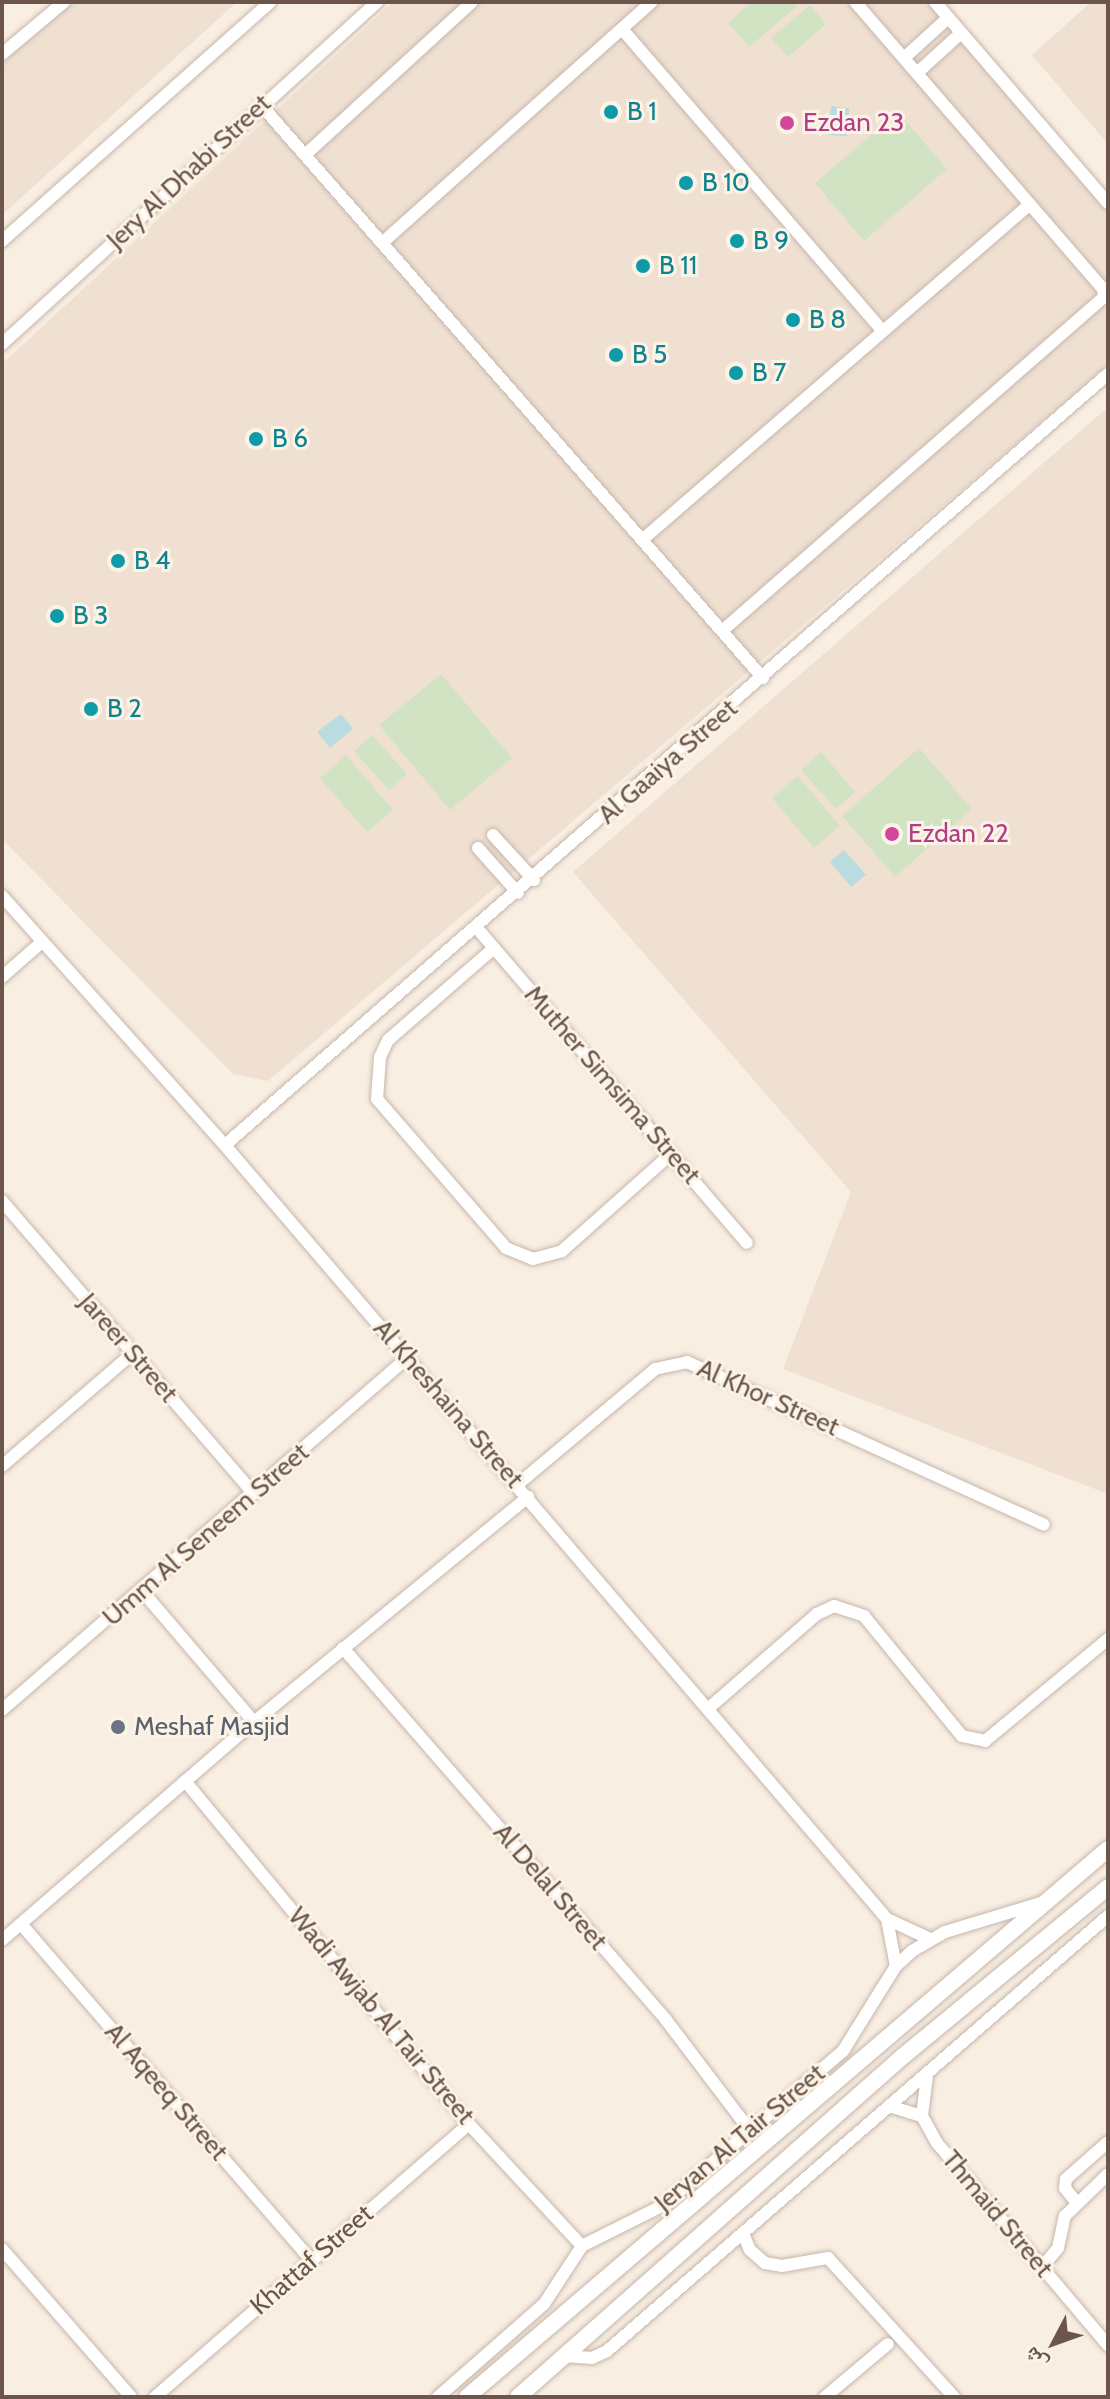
<!DOCTYPE html>
<html>
<head>
<meta charset="utf-8">
<style>
	body { margin:0 }
	#map { position:relative; width:1110px; height:2399px; overflow:hidden; background:#f8eee2; font-family:Cabin,"Noto Naskh Arabic",sans-serif }
	div>[style] { position:absolute }
	.residential>* { inset:0; background:#efe0d2 }
	.green>* { inset:0; background:#d2e3c3 }
	.water>* { inset:0; background:#badbdf }
	.roads { filter:drop-shadow(0 0 2px #c7b6ab) drop-shadow(0 0 2px #c7b6ab) }
	.minor>* { height:12px; margin:-6px; padding:0 6px; transform-origin:6px; border-radius:6px; background:#fff }
	.tertiary>* { height:16px; margin:-8px; padding:0 8px; transform-origin:8px; border-radius:8px; background:#fff }
	.dots>* { width:22px; height:22px; translate:-50% -50%; box-sizing:border-box; border:4px solid #fcf3e7; border-radius:50% }
	span { translate:-50% -50%; white-space:nowrap; text-align:center; line-height:1.15; -webkit-text-stroke:6px #fcf3e7; paint-order:stroke }
	.culture-label { font-size:26px; color:#0d838f }
	.left { translate:0 -50%; text-align:left }
	.hotel-label { font-size:26px; color:#b23c85 }
	.street-label { font-size:26px; color:#6c564c }
	.worship-label { font-size:26px; color:#5b616d }
	.frame { position:absolute; inset:0; border:4px solid #6c564c; pointer-events:none }
	.north { position:absolute; left:1014px; top:2303px; width:80px; height:80px; -webkit-text-stroke:6px #fcf3e7; paint-order:stroke; rotate:229deg; font-size:22px; font-weight:700; line-height:32px; text-align:center; color:#6c564c }
	.north::after { content:''; display:block; margin:auto; width:28px; height:36px; background:#6c564c; clip-path:polygon(50% 0,100% 100%,50% 72%,0 100%) }
</style>
</head>
<body>
<div id="map">
	<div class="residential">
		<div style="clip-path:polygon(71px 2px,237px 2px,2px 215px,2px 64px)"></div>
		<div style="clip-path:polygon(393px 2px,927px 2px,1108px 213px,1108px 365px,268px 1081px,233px 1074px,2px 839px,2px 364px)"></div>
		<div style="clip-path:polygon(1091px 2px,1108px 2px,1108px 144px,1032px 55px)"></div>
		<div style="clip-path:polygon(1108px 407px,1108px 1494px,783px 1369px,851px 1192px,573px 872px)"></div>
	</div>
	<div class="green">
		<div style="clip-path:polygon(751px 2px,794px 2px,797px 6px,749px 47px,728px 23px)"></div>
		<div style="clip-path:polygon(810px 5px,826px 24px,788px 57px,771px 38px)"></div>
		<div style="clip-path:polygon(898px 112px,947px 169px,864px 241px,815px 183px)"></div>
		<div style="clip-path:polygon(441px 674px,512px 758px,450px 810px,379px 725px)"></div>
		<div style="clip-path:polygon(372px 735px,407px 774px,389px 790px,354px 751px)"></div>
		<div style="clip-path:polygon(919px 748px,972px 809px,895px 877px,842px 816px)"></div>
		<div style="clip-path:polygon(821px 752px,855px 792px,836px 809px,801px 770px)"></div>
		<div style="clip-path:polygon(346px 755px,393px 810px,367px 832px,320px 778px)"></div>
		<div style="clip-path:polygon(798px 776px,840px 826px,814px 848px,772px 798px)"></div>
	</div>
	<div class="water">
		<div style="clip-path:polygon(831px 106px,849px 108px,847px 136px,828px 135px)"></div>
		<div style="clip-path:polygon(341px 714px,353px 729px,330px 748px,317px 732px)"></div>
		<div style="clip-path:polygon(844px 850px,866px 875px,851px 887px,830px 862px)"></div>
	</div>
	<div class="roads">
		<div class="minor">
			<div style="left:935px;top:2px;width:265px;rotate:49.3deg"></div>
			<div style="left:622px;top:29px;width:399px;rotate:49.2deg"></div>
			<div style="left:2px;top:54px;width:81px;rotate:-40deg"></div>
			<div style="left:904px;top:58px;width:59px;rotate:-42.3deg"></div>
			<div style="left:917px;top:73px;width:59px;rotate:-42.3deg"></div>
			<div style="left:261px;top:105px;width:762px;rotate:48.78deg"></div>
			<div style="left:305px;top:155px;width:226px;rotate:-42.5deg"></div>
			<div style="left:2px;top:241px;width:359px;rotate:-41.7deg"></div>
			<div style="left:382px;top:243px;width:362px;rotate:-41.8deg"></div>
			<div style="left:2px;top:344px;width:508px;rotate:-42.36deg"></div>
			<div style="left:642px;top:540px;width:513px;rotate:-40.89deg"></div>
			<div style="left:722px;top:631px;width:507px;rotate:-41.16deg"></div>
			<div style="left:1104px;top:297px;width:8px;rotate:-97deg"></div>
			<div style="left:1103px;top:289px;width:379px;rotate:-130.8deg"></div>
			<div style="left:493px;top:835px;width:61px;rotate:47.7deg"></div>
			<div style="left:478px;top:848px;width:60px;rotate:48.4deg"></div>
			<div style="left:2px;top:896px;width:339px;rotate:48.2deg"></div>
			<div style="left:228px;top:1149px;width:1013px;rotate:49.44deg"></div>
			<div style="left:887px;top:1919px;width:47px;rotate:24.9deg"></div>
			<div style="left:476px;top:927px;width:416px;rotate:49.4deg"></div>
			<div style="left:494px;top:948px;width:140px;rotate:139deg"></div>
			<div style="left:388px;top:1040px;width:19px;rotate:115deg"></div>
			<div style="left:380px;top:1057px;width:42px;rotate:94.1deg"></div>
			<div style="left:377px;top:1099px;width:197px;rotate:49.1deg"></div>
			<div style="left:506px;top:1248px;width:29px;rotate:22deg"></div>
			<div style="left:533px;top:1259px;width:30px;rotate:-15deg"></div>
			<div style="left:562px;top:1251px;width:146px;rotate:-41.7deg"></div>
			<div style="left:2px;top:977px;width:53px;rotate:-41.2deg"></div>
			<div style="left:225px;top:1145px;width:1172px;rotate:-41.13deg"></div>
			<div style="left:2px;top:1201px;width:386px;rotate:49.3deg"></div>
			<div style="left:2px;top:1466px;width:173px;rotate:-40.8deg"></div>
			<div style="left:517px;top:1485px;width:180px;rotate:-40deg"></div>
			<div style="left:655px;top:1369px;width:33px;rotate:-12deg"></div>
			<div style="left:687px;top:1362px;width:392px;rotate:24.5deg"></div>
			<div style="left:143px;top:1592px;width:171px;rotate:49.5deg"></div>
			<div style="left:343px;top:1648px;width:493px;rotate:49deg"></div>
			<div style="left:666px;top:2020px;width:141px;rotate:52.8deg"></div>
			<div style="left:710px;top:1707px;width:142px;rotate:-41deg"></div>
			<div style="left:817px;top:1614px;width:19px;rotate:-25deg"></div>
			<div style="left:834px;top:1606px;width:32px;rotate:18deg"></div>
			<div style="left:864px;top:1616px;width:155px;rotate:50.8deg"></div>
			<div style="left:962px;top:1736px;width:24px;rotate:12deg"></div>
			<div style="left:985px;top:1741px;width:160px;rotate:-39.7deg"></div>
			<div style="left:2px;top:1710px;width:537px;rotate:-41deg"></div>
			<div style="left:185px;top:1781px;width:445px;rotate:50.4deg"></div>
			<div style="left:469px;top:2124px;width:166px;rotate:47.2deg"></div>
			<div style="left:887px;top:1919px;width:48px;rotate:79.2deg"></div>
			<div style="left:21px;top:1924px;width:444px;rotate:49.2deg"></div>
			<div style="left:2px;top:1940px;width:333px;rotate:-40.9deg"></div>
			<div style="left:254px;top:1722px;width:355px;rotate:-39.4deg"></div>
			<div style="left:927px;top:2075px;width:41px;rotate:97deg"></div>
			<div style="left:922px;top:2116px;width:31px;rotate:61deg"></div>
			<div style="left:937px;top:2143px;width:265px;rotate:49.8deg"></div>
			<div style="left:889px;top:2106px;width:34px;rotate:17deg"></div>
			<div style="left:1077px;top:2203px;width:19px;rotate:-129deg"></div>
			<div style="left:1065px;top:2188px;width:9px;rotate:-84deg"></div>
			<div style="left:1066px;top:2179px;width:56px;rotate:-41.4deg"></div>
			<div style="left:743px;top:2233px;width:18px;rotate:68deg"></div>
			<div style="left:750px;top:2250px;width:20px;rotate:41deg"></div>
			<div style="left:765px;top:2263px;width:17px;rotate:10deg"></div>
			<div style="left:782px;top:2266px;width:47px;rotate:-9.9deg"></div>
			<div style="left:828px;top:2258px;width:188px;rotate:47.8deg"></div>
			<div style="left:2px;top:2249px;width:196px;rotate:48.9deg"></div>
			<div style="left:1043px;top:2266px;width:23px;rotate:-50deg"></div>
			<div style="left:1058px;top:2248px;width:33px;rotate:-78deg"></div>
			<div style="left:1065px;top:2216px;width:60px;rotate:-44.3deg"></div>
			<div style="left:564px;top:2356px;width:28px;rotate:4deg"></div>
			<div style="left:592px;top:2358px;width:17px;rotate:-25deg"></div>
			<div style="left:607px;top:2351px;width:663px;rotate:-40.97deg"></div>
			<div style="left:155px;top:2397px;width:416px;rotate:-41deg"></div>
			<div style="left:438px;top:2397px;width:141px;rotate:-41.3deg"></div>
			<div style="left:544px;top:2304px;width:69px;rotate:-56.8deg"></div>
			<div style="left:582px;top:2246px;width:89px;rotate:-26.6deg"></div>
			<div style="left:662px;top:2206px;width:238px;rotate:-40.6deg"></div>
			<div style="left:843px;top:2051px;width:100px;rotate:-58.1deg"></div>
			<div style="left:896px;top:1966px;width:22px;rotate:-43deg"></div>
			<div style="left:912px;top:1951px;width:38px;rotate:-30deg"></div>
			<div style="left:945px;top:1932px;width:100px;rotate:-16.8deg"></div>
			<div style="left:825px;top:2397px;width:82px;rotate:-40.1deg"></div>
		</div>
		<div class="tertiary">
			<div style="left:467px;top:2397px;width:843px;rotate:-40.53deg"></div>
			<div style="left:518px;top:2397px;width:513px;rotate:-41.52deg"></div>
			<div style="left:902px;top:2057px;width:267px;rotate:-39.5deg"></div>
		</div>
	</div>
	<div class="dots">
		<div style="left:611px;top:112px;background:#0f9aa8"></div>
		<div style="left:787px;top:123px;background:#d1479c"></div>
		<div style="left:686px;top:183px;background:#0f9aa8"></div>
		<div style="left:737px;top:241px;background:#0f9aa8"></div>
		<div style="left:643px;top:266px;background:#0f9aa8"></div>
		<div style="left:793px;top:320px;background:#0f9aa8"></div>
		<div style="left:616px;top:355px;background:#0f9aa8"></div>
		<div style="left:736px;top:373px;background:#0f9aa8"></div>
		<div style="left:256px;top:439px;background:#0f9aa8"></div>
		<div style="left:118px;top:561px;background:#0f9aa8"></div>
		<div style="left:57px;top:616px;background:#0f9aa8"></div>
		<div style="left:91px;top:709px;background:#0f9aa8"></div>
		<div style="left:892px;top:834px;background:#d1479c"></div>
		<div style="left:118px;top:1727px;background:#6b7280"></div>
	</div>
	<div class="culture-label">
		<span class="left" style="left:627px;top:112px">B 1</span>
		<span class="left" style="left:702px;top:183px">B 10</span>
		<span class="left" style="left:753px;top:241px">B 9</span>
		<span class="left" style="left:659px;top:266px">B 11</span>
		<span class="left" style="left:809px;top:320px">B 8</span>
		<span class="left" style="left:632px;top:355px">B 5</span>
		<span class="left" style="left:752px;top:373px">B 7</span>
		<span class="left" style="left:272px;top:439px">B 6</span>
		<span class="left" style="left:134px;top:561px">B 4</span>
		<span class="left" style="left:73px;top:616px">B 3</span>
		<span class="left" style="left:107px;top:709px">B 2</span>
	</div>
	<div class="hotel-label">
		<span class="left" style="left:803px;top:123px">Ezdan 23</span>
		<span class="left" style="left:908px;top:834px">Ezdan 22</span>
	</div>
	<div class="street-label">
		<span style="left:189px;top:172px;rotate:-43deg">Jery Al Dhabi Street</span>
		<span style="left:668px;top:762px;rotate:-41deg">Al Gaaiya Street</span>
		<span style="left:612px;top:1085px;rotate:49deg">Muther Simsima Street</span>
		<span style="left:128px;top:1348px;rotate:49deg">Jareer Street</span>
		<span style="left:768px;top:1398px;rotate:24deg">Al Khor Street</span>
		<span style="left:448px;top:1404px;rotate:49deg">Al Kheshaina Street</span>
		<span style="left:206px;top:1535px;rotate:-41deg">Umm Al Seneem Street</span>
		<span style="left:550px;top:1887px;rotate:49deg">Al Delal Street</span>
		<span style="left:381px;top:2016px;rotate:50deg">Wadi Awjab Al Tair Street</span>
		<span style="left:166px;top:2092px;rotate:49deg">Al Aqeeq Street</span>
		<span style="left:740px;top:2138px;rotate:-40deg">Jeryan Al Tair Street</span>
		<span style="left:997px;top:2214px;rotate:50deg">Thmaid Street</span>
		<span style="left:312px;top:2260px;rotate:-41deg">Khattaf Street</span>
	</div>
	<div class="worship-label">
		<span class="left" style="left:134px;top:1727px">Meshaf Masjid</span>
	</div>
	<div class="frame"></div>
	<div class="north">ش</div>
</div>
</body>
</html>
